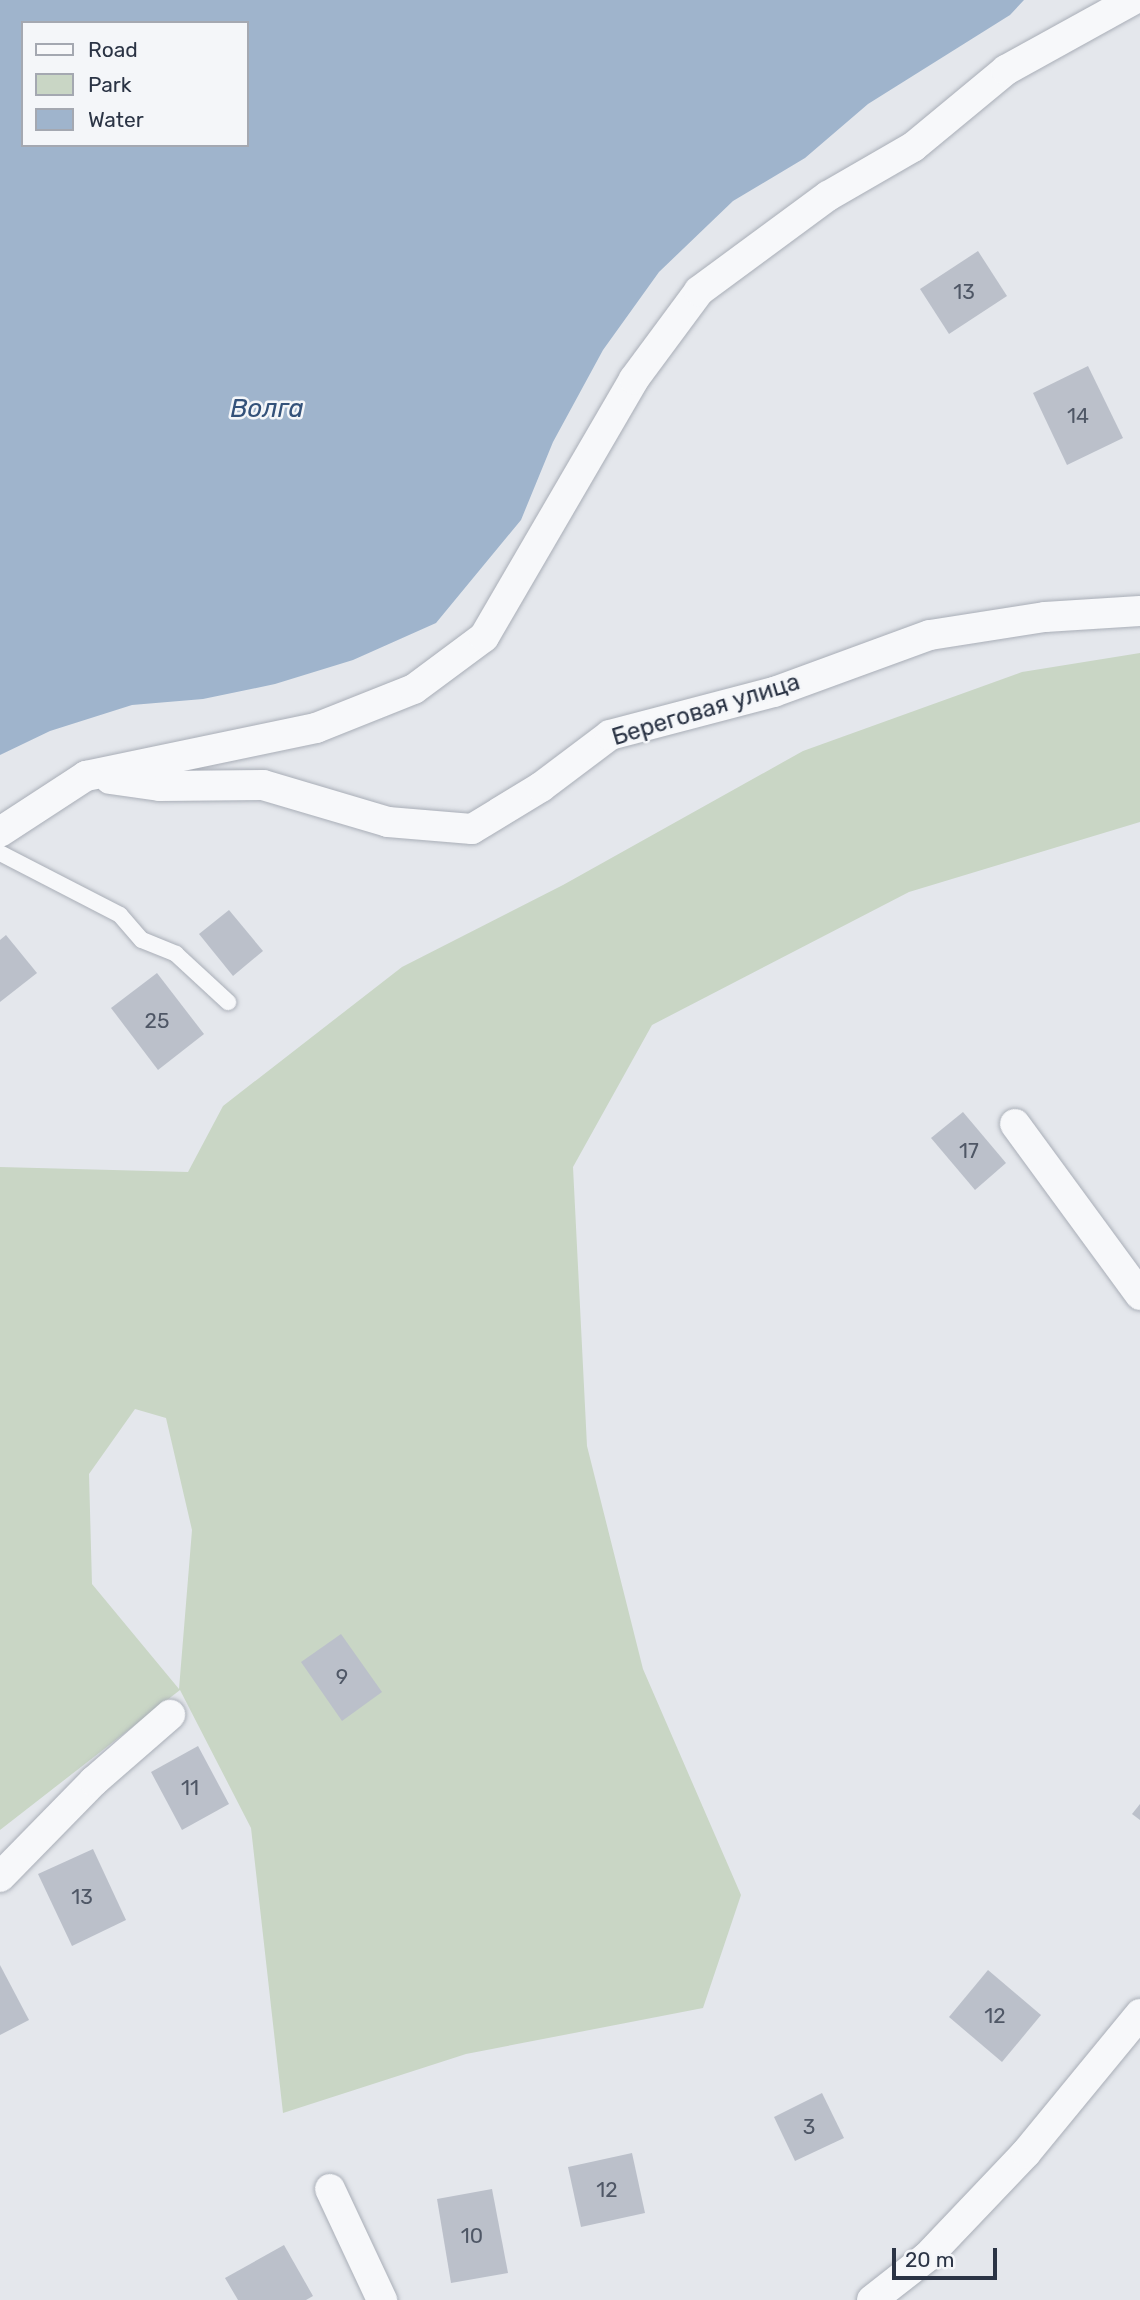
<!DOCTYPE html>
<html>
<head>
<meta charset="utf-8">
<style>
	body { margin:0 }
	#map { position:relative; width:1140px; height:2300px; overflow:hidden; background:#e4e7ec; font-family:Rubik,sans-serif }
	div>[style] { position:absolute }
	.green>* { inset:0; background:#c9d6c5 }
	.water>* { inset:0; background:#9fb4cc }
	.building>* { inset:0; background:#bbc0ca }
	.roads { filter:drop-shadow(0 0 2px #a9aeb7) drop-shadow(0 0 2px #a9aeb7) }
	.lane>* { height:16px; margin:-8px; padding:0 8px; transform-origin:8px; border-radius:8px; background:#f7f8fa }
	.street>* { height:30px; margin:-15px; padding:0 15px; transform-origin:15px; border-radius:15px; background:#f7f8fa }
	span { translate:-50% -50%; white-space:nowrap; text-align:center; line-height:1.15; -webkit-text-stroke:5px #f4f6f9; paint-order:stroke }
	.number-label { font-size:21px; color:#4f5766 }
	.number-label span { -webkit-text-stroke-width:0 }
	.street-label { font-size:24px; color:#2b3445 }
	.water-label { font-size:26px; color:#34527a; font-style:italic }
	.legend { position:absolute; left:21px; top:21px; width:228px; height:126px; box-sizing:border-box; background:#f4f6f9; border:2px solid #a4a8b1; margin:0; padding:9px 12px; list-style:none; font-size:21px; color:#2b3445 }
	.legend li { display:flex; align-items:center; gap:14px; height:35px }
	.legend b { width:35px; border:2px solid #a4a8b1 }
	.scale { position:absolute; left:892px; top:2248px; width:105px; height:32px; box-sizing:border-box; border:4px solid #2b3445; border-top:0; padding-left:9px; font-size:21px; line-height:24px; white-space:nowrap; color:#2b3445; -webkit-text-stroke:5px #f4f6f9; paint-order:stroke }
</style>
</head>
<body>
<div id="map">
	<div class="green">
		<div style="clip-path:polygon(evenodd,1140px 653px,1140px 822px,909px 892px,652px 1025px,573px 1167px,587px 1446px,643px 1669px,741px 1895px,703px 2008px,466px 2054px,283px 2113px,251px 1828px,180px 1690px,0 1830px,0 1167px,188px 1172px,223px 1106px,402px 967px,563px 885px,803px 751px,1022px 672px,1140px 653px,135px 1409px,166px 1418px,192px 1530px,179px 1689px,92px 1584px,89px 1474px,135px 1409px)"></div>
	</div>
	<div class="water">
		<div style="clip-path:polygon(evenodd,0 0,1024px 0,1010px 15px,868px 104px,805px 158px,733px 201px,659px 272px,603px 350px,553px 442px,521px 520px,436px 623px,353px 660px,275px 684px,203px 699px,132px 705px,50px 731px,0 755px,0 0,23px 23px,247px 23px,247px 145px,23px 145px,23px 23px)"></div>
	</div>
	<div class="building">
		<div style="clip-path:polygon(978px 251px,1007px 296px,949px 334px,920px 289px)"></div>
		<div style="clip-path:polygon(1088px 366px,1123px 438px,1067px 465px,1033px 393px)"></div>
		<div style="clip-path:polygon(229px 910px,263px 951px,233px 976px,199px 934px)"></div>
		<div style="clip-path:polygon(6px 935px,37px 973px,0 1002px,0 940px)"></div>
		<div style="clip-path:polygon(157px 973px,204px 1034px,158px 1070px,111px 1008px)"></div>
		<div style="clip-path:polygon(963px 1112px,1006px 1163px,975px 1190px,931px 1138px)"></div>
		<div style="clip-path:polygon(341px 1634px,382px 1692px,342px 1721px,301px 1662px)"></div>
		<div style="clip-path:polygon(198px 1746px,229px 1804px,182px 1830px,151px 1772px)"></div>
		<div style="clip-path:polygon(1140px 1804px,1140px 1820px,1132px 1814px)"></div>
		<div style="clip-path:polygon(93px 1849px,126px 1920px,72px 1946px,38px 1874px)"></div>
		<div style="clip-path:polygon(0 1965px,29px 2020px,0 2035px)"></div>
		<div style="clip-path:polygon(988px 1970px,1041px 2015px,1002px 2062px,949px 2017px)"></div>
		<div style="clip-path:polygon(822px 2093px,844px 2138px,795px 2161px,774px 2117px)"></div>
		<div style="clip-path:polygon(632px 2153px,645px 2213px,581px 2227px,568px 2167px)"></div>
		<div style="clip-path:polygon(492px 2189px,508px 2273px,451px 2283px,437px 2199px)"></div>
		<div style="clip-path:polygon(284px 2245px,313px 2296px,306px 2300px,238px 2300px,225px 2278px)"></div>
	</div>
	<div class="roads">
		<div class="lane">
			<div style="left:0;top:853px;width:135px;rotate:27.3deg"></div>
			<div style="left:120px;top:915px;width:33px;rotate:49deg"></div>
			<div style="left:142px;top:940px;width:37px;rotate:22deg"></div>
			<div style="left:176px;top:954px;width:71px;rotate:42.7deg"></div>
		</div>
		<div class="street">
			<div style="left:110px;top:779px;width:50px;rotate:8deg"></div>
			<div style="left:160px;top:786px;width:103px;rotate:-0.6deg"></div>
			<div style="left:263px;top:785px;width:130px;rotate:16.5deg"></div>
			<div style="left:388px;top:822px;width:84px;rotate:4.8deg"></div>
			<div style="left:472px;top:829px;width:81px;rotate:-31.3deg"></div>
			<div style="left:541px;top:787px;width:86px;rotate:-37deg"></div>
			<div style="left:610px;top:735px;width:170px;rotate:-14.7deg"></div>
			<div style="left:774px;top:692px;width:166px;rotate:-20.1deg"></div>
			<div style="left:930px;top:635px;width:116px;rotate:-8.9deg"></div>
			<div style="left:1045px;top:617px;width:95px;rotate:-3.6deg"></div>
			<div style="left:0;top:832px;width:103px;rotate:-33.1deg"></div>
			<div style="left:86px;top:776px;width:235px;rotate:-11.8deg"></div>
			<div style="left:316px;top:728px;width:105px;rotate:-21.7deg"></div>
			<div style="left:414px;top:689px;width:87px;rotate:-36.6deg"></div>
			<div style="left:484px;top:637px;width:298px;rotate:-59.8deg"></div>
			<div style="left:634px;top:379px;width:109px;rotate:-53.5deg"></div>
			<div style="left:699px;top:291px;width:160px;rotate:-36.4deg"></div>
			<div style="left:828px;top:196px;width:98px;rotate:-30deg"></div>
			<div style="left:913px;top:147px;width:121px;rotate:-39.6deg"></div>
			<div style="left:1006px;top:70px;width:145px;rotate:-28.9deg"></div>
			<div style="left:1015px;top:1124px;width:212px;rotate:53.8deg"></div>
			<div style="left:0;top:1877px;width:134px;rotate:-45.6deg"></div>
			<div style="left:94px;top:1781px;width:101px;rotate:-41deg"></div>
			<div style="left:330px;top:2189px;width:123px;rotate:64.9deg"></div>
			<div style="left:872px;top:2300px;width:70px;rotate:-38deg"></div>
			<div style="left:927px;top:2257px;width:144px;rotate:-46.4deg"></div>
			<div style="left:1026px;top:2153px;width:180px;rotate:-50.6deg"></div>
		</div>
	</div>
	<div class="number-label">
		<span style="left:964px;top:292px">13</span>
		<span style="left:1078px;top:416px">14</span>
		<span style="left:157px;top:1021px">25</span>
		<span style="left:969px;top:1151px">17</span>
		<span style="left:342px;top:1677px">9</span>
		<span style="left:190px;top:1788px">11</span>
		<span style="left:82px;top:1897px">13</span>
		<span style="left:995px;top:2016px">12</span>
		<span style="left:809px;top:2127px">3</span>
		<span style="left:607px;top:2190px">12</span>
		<span style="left:472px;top:2236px">10</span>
	</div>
	<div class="street-label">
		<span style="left:706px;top:710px;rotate:-17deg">Береговая улица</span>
	</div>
	<div class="water-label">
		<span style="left:267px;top:409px">Волга</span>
	</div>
	<ul class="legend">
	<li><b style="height:9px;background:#f7f8fa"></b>Road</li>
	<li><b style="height:19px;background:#c9d6c5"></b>Park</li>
	<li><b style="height:19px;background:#9fb4cc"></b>Water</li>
	</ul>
	<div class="scale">20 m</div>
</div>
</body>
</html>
